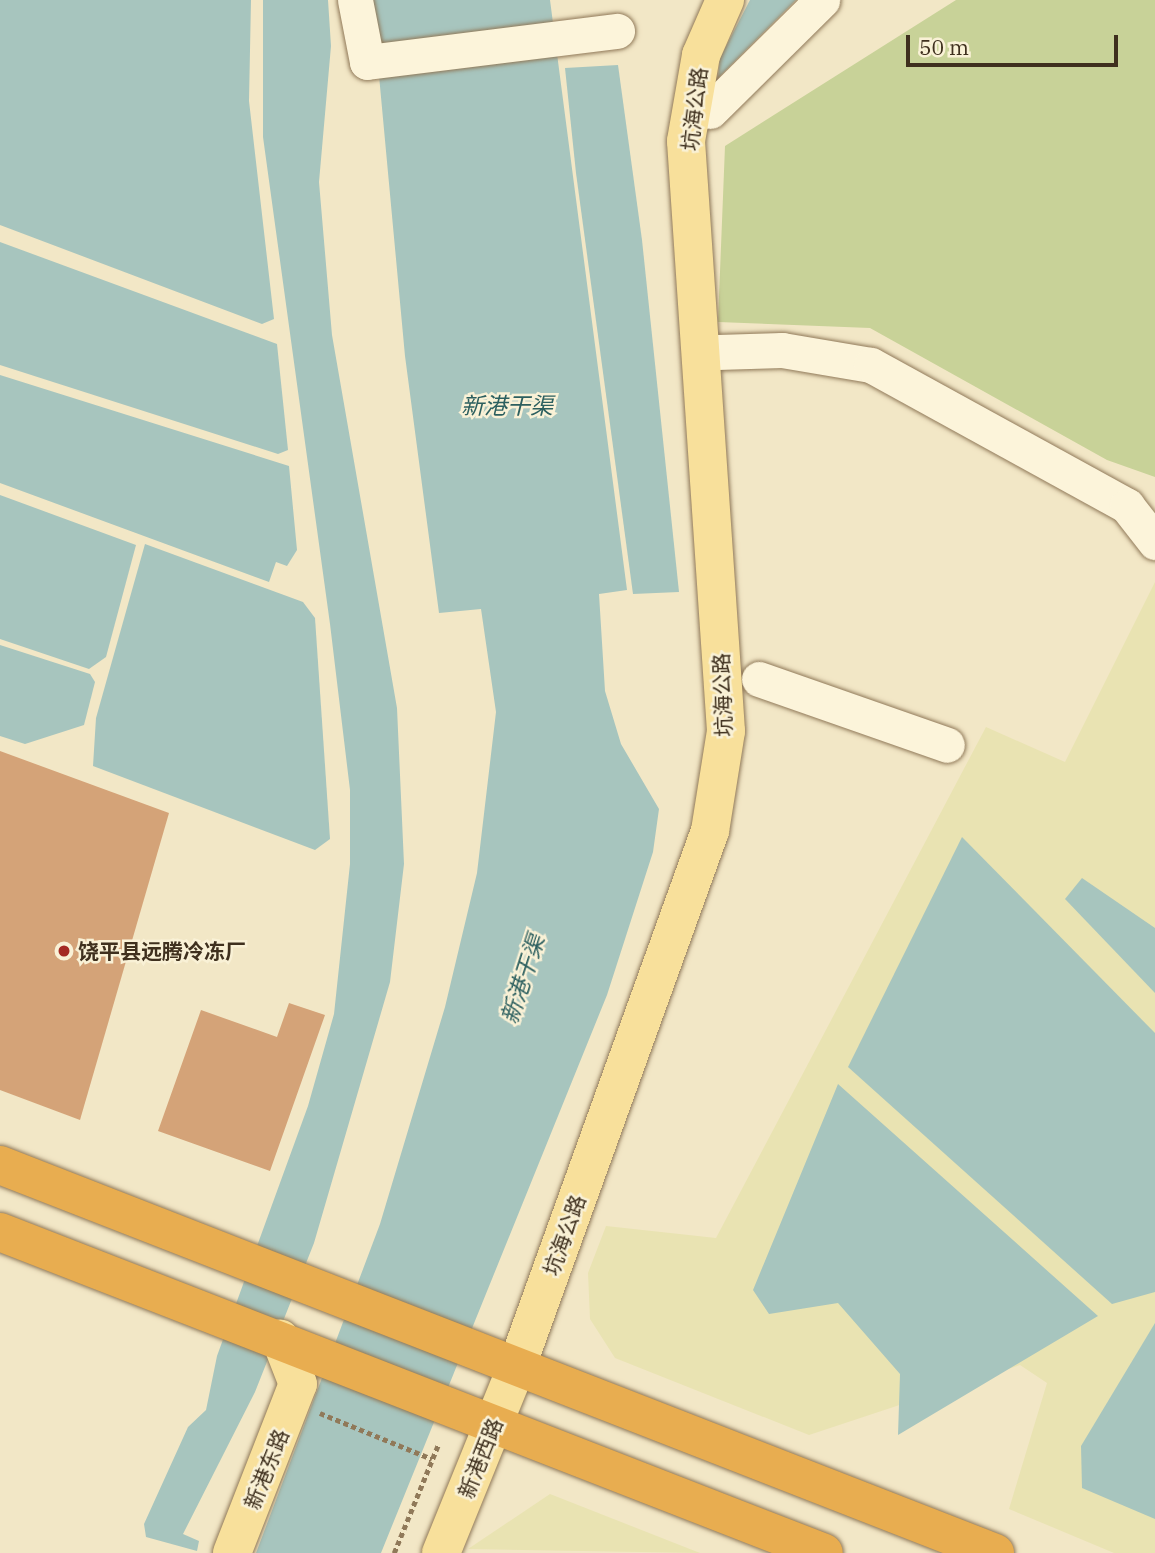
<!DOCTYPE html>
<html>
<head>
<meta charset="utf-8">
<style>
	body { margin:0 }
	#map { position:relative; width:1155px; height:1553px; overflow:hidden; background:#f2e7c6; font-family:"IBM Plex Serif","Noto Sans SC",serif }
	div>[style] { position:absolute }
	.farmland>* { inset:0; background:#e9e3b2 }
	.green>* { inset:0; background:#c8d298 }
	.water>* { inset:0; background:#a7c5be }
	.building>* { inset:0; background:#d4a378 }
	.path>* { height:4.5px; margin-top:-2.25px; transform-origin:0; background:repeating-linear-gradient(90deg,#907959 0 5px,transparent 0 8.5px) }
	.roads { filter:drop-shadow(0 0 2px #907959) drop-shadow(0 0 2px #907959) }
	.minor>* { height:35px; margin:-17.5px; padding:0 17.5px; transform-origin:17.5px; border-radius:17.5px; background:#fcf4da }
	.major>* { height:38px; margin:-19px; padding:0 19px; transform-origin:19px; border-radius:19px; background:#f8e09b }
	.highway>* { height:38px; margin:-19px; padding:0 19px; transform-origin:19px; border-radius:19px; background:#e8ad50 }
	.dots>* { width:19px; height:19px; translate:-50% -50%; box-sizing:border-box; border:4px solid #f9f1d6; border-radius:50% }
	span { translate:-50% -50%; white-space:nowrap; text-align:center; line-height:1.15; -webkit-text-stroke:5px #f9f1d6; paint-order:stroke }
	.street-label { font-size:21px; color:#3f301e }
	.poi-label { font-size:21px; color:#3f301e; font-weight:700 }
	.left { translate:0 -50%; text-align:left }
	.water-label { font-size:23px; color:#2c5f5f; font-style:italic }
	.scale { position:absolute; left:906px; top:35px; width:212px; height:32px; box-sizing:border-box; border:4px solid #3f301e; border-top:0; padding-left:9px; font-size:21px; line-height:24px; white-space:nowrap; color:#3f301e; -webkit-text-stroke:5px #f9f1d6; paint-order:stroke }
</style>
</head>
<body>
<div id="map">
	<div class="farmland">
		<div style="clip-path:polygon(1155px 582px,1155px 1553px,1114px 1553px,1009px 1509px,1047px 1383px,1020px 1365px,809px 1435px,615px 1358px,590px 1319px,588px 1273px,606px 1226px,716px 1238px,986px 727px,1065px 762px)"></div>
		<div style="clip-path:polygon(550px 1494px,700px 1553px,468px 1549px)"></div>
	</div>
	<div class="green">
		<div style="clip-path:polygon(956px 0,1155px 0,1155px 477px,1107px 460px,870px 328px,718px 322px,725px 146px)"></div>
	</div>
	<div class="water">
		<div style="clip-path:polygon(0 0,251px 0,249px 101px,274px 319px,262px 324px,0 225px)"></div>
		<div style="clip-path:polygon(263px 0,328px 0,331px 46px,319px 182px,332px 335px,397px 708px,404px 864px,390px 982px,314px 1243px,255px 1392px,183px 1534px,199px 1541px,197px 1551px,146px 1537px,144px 1524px,188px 1427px,206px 1410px,217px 1356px,308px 1106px,334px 1014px,350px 864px,350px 790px,330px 624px,263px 137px)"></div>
		<div style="clip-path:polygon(372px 0,550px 0,627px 590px,599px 594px,605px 691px,621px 744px,659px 809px,653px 852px,607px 995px,381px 1553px,256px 1553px,380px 1224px,445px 1007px,477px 873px,496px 712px,481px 609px,439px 613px,405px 356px)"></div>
		<div style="clip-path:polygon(750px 0,796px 0,718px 78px,720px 58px)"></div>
		<div style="clip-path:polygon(618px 65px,642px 240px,679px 592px,633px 594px,576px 173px,565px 68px)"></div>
		<div style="clip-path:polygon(0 242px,277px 344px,288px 450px,278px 454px,0 365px)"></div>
		<div style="clip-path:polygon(0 375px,289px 466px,297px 550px,287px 566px,276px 562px,269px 582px,0 483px)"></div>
		<div style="clip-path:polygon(0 495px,136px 545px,106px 657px,89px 669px,0 639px)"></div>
		<div style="clip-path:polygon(145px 544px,303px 602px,315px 618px,330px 839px,315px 850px,93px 766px,96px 718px)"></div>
		<div style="clip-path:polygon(0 645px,90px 674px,95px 682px,84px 725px,25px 744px,0 736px)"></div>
		<div style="clip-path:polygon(962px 837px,1155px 1033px,1155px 1292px,1112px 1304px,848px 1067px)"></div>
		<div style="clip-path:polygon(1082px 878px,1155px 928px,1155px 993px,1065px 899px)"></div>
		<div style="clip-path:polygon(838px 1084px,1098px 1316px,898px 1435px,900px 1374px,838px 1303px,769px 1314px,753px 1290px)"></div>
		<div style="clip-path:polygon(1155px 1323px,1155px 1519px,1082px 1488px,1081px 1446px)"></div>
	</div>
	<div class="building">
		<div style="clip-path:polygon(0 751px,169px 813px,80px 1120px,0 1090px)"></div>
		<div style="clip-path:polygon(289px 1003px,325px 1015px,270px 1171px,158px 1131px,201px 1010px,277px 1037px)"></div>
	</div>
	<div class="path">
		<div style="left:320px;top:1413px;width:121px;rotate:22.3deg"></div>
		<div style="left:394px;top:1553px;width:117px;rotate:-67.8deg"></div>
	</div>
	<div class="roads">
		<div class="minor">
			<div style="left:355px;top:0;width:63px;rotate:79deg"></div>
			<div style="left:367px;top:62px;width:252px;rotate:-7.1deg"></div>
			<div style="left:710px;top:111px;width:158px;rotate:-44.7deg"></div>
			<div style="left:717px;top:352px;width:65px;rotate:-1.8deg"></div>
			<div style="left:782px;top:350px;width:90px;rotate:9.6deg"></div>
			<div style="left:871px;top:365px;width:292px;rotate:28.8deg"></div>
			<div style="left:1127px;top:506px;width:46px;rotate:52.1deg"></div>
			<div style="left:759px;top:679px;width:199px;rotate:19.3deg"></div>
		</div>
		<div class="major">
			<div style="left:232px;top:1553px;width:181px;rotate:-68.7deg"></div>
			<div style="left:298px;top:1384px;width:49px;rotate:-111.4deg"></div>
			<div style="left:441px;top:1553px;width:205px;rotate:-67.9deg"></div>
			<div style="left:518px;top:1363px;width:566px;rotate:-70.16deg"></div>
			<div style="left:710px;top:831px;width:101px;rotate:-80.9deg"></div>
			<div style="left:726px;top:731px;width:591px;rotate:-93.88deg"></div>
			<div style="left:686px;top:141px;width:87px;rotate:-80.1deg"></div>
			<div style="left:701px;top:55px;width:60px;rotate:-66.4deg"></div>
		</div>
		<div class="highway">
			<div style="left:0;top:1165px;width:1068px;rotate:21.3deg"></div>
			<div style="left:0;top:1232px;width:884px;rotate:21.28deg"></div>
		</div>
	</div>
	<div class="dots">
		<div style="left:64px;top:951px;background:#a42a23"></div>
	</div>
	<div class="street-label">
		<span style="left:694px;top:109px;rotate:-83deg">坑海公路</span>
		<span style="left:722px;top:695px;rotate:-92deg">坑海公路</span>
		<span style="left:564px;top:1235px;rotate:-70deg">坑海公路</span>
		<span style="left:480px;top:1458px;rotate:-68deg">新港西路</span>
		<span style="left:266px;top:1469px;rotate:-68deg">新港东路</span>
	</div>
	<div class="poi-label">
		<span class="left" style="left:78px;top:951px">饶平县远腾冷冻厂</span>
	</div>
	<div class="water-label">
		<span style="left:507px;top:405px">新港干渠</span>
		<span style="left:522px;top:979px;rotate:-72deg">新港干渠</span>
	</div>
	<div class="scale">50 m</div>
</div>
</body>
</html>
